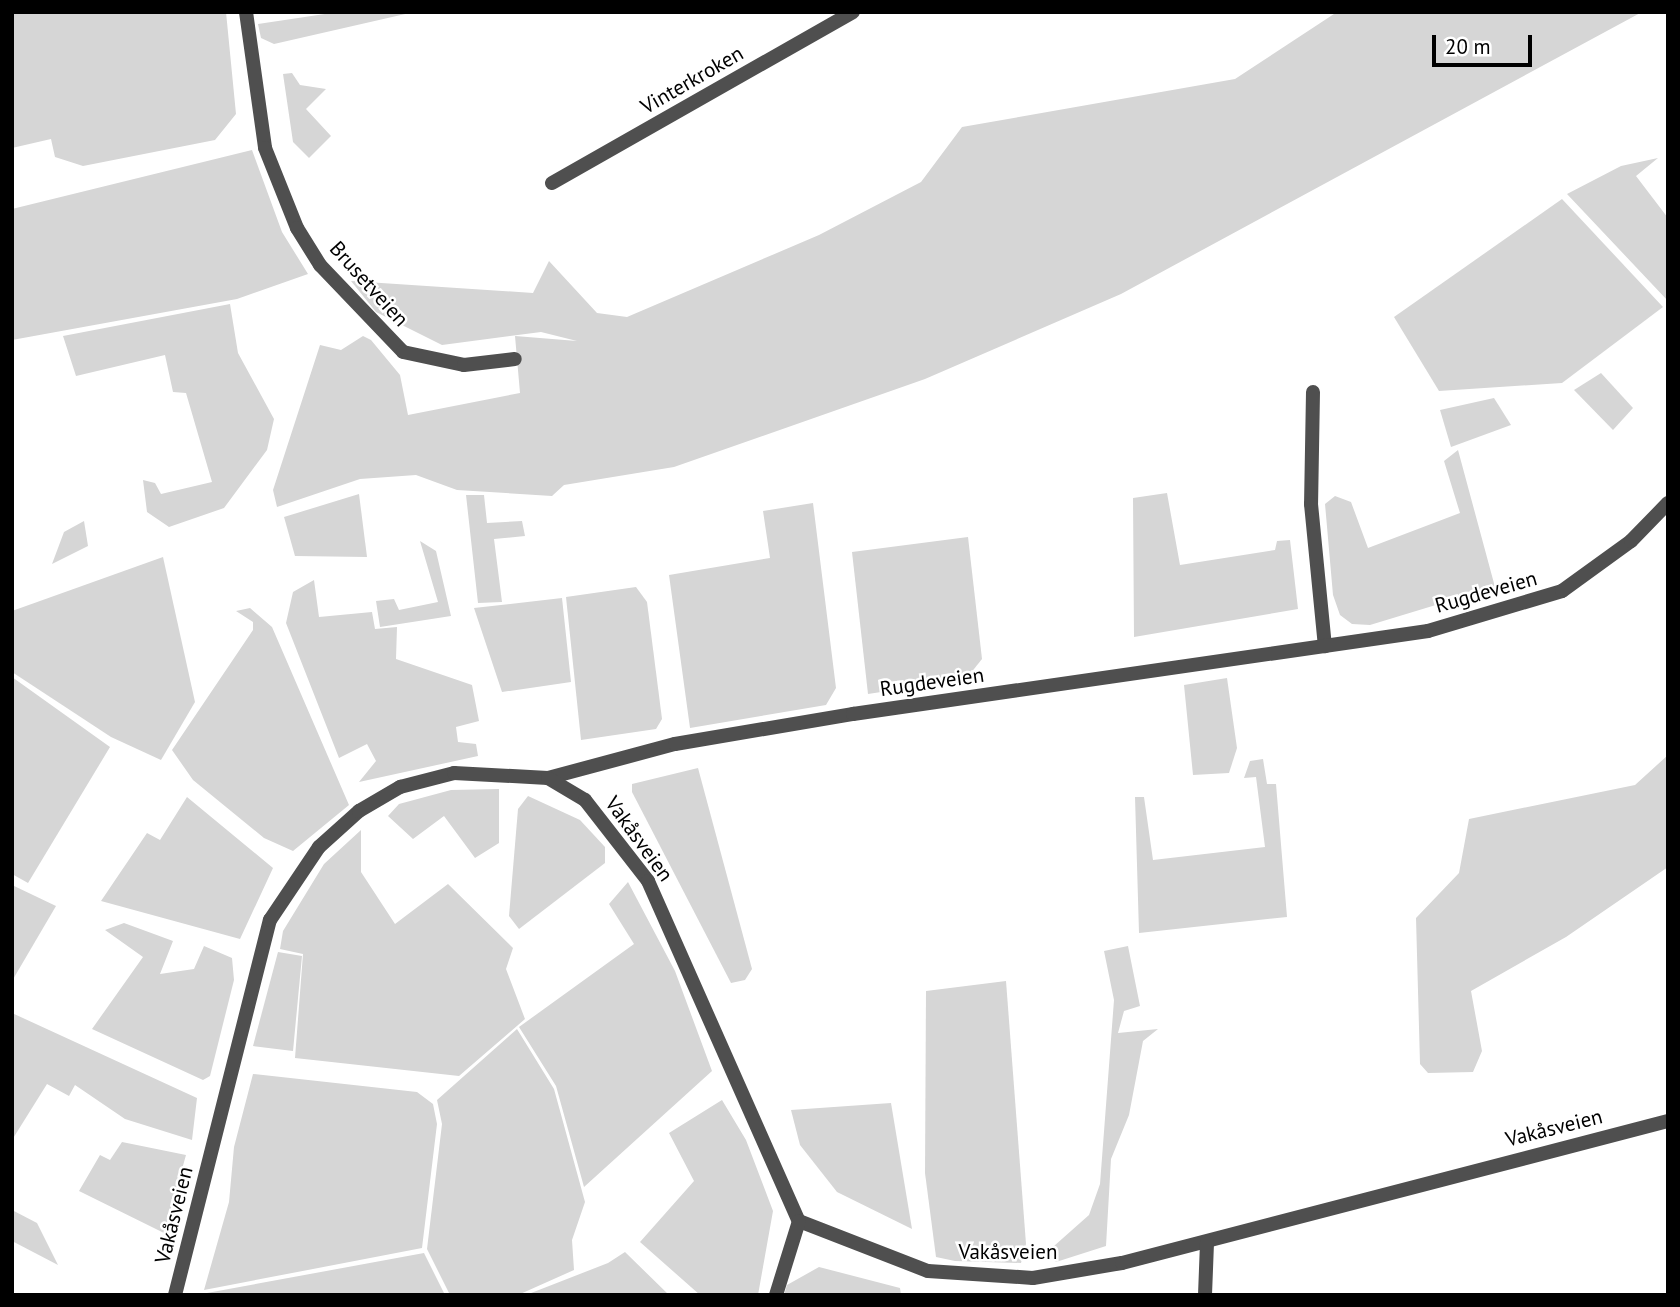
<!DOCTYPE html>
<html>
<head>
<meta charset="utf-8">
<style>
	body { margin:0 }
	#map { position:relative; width:1680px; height:1307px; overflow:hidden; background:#fff; font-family:"PT Sans",sans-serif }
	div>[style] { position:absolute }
	.green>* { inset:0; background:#d6d6d6 }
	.street>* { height:14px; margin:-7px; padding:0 7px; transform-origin:7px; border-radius:7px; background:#4f4f4f }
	span { translate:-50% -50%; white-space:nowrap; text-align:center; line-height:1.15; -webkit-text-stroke:5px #fff; paint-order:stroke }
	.street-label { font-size:21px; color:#000 }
	.frame { position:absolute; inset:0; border:14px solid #000; pointer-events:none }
	.scale { position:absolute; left:1432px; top:35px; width:100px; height:32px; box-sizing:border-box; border:4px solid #000; border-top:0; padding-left:9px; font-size:21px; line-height:24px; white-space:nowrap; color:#000; -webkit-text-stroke:5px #fff; paint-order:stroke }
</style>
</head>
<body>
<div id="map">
	<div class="green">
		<div style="clip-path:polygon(226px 12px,236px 114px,215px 140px,83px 166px,55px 157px,51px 139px,12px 148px,12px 14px)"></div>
		<div style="clip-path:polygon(338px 12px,414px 12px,274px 44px,261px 38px,258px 24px)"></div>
		<div style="clip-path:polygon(1337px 12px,1642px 12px,1121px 294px,925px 379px,674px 467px,564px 485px,552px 496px,457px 490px,416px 475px,360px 479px,277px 507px,273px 490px,320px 345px,341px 350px,363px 336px,371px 340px,400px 375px,408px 415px,520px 393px,515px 336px,577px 341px,541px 332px,442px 345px,376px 312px,351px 281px,533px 293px,549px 261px,597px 313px,627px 317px,819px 235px,921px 182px,962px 127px,1235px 79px)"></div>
		<div style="clip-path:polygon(292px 73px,300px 85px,326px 89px,306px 109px,331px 136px,309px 158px,293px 142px,283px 74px)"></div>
		<div style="clip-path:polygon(252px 150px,282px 232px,308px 274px,237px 299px,12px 340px,12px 209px)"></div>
		<div style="clip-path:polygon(1658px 158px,1636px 176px,1668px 218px,1668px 301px,1567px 194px,1621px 166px)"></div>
		<div style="clip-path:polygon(1562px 199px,1663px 307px,1562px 383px,1439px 391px,1394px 317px)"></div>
		<div style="clip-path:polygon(230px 304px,238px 353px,274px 419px,267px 450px,224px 508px,169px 527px,147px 512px,143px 480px,155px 483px,161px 494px,212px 482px,186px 393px,173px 392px,165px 355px,76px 376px,63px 336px)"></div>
		<div style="clip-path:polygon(1601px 373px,1633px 408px,1613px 430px,1574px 390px)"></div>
		<div style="clip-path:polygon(1494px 398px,1511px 425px,1451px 447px,1440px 410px)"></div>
		<div style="clip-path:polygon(1458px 450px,1495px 587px,1370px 625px,1352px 624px,1340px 615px,1333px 595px,1325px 504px,1335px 496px,1351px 502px,1368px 548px,1460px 513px,1444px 461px)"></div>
		<div style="clip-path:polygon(1167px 493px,1180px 565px,1275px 550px,1277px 541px,1290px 540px,1298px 609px,1134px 637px,1133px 498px)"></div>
		<div style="clip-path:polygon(359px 494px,367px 557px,295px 556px,284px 517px)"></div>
		<div style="clip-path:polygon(484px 495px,487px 523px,522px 521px,525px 536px,494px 539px,502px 602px,478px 603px,466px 495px)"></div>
		<div style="clip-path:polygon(813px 503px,836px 688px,826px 705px,690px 728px,669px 575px,770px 558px,763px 511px)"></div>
		<div style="clip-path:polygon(84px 521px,88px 546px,52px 564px,64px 532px)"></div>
		<div style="clip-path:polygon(968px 537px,982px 659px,966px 679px,868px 694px,852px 552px)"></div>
		<div style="clip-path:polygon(420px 541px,436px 551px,451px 616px,380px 627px,376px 601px,394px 599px,399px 610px,438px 602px)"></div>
		<div style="clip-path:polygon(163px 557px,195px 702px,161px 760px,111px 737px,12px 672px,12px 611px)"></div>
		<div style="clip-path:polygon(314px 580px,319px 617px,372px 612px,375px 629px,397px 627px,396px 659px,472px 685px,479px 721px,456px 727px,458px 742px,476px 744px,478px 756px,359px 782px,376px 761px,367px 744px,339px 758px,286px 623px,293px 592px)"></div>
		<div style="clip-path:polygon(636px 587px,647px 602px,662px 719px,656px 729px,581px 740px,566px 597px)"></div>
		<div style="clip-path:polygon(562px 598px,571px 682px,502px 692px,474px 608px)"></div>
		<div style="clip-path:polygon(250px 608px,272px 627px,349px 805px,293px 851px,264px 838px,193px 780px,172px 750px,253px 630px,253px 622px,236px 611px)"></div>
		<div style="clip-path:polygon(12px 677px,110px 747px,28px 883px,12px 874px)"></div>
		<div style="clip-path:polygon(1227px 678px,1237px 748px,1229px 773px,1193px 775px,1184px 685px)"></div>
		<div style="clip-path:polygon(1668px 755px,1668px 867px,1566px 937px,1471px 991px,1482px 1051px,1473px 1072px,1428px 1073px,1420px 1064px,1416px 918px,1459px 873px,1469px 819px,1635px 785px)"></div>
		<div style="clip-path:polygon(1263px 759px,1267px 784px,1276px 784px,1287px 917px,1139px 933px,1135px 797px,1144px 797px,1153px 860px,1265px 847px,1256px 777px,1244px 778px,1250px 761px)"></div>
		<div style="clip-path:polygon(698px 768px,752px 969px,745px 980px,731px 983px,632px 792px,632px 784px)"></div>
		<div style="clip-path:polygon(499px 789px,499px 843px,475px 858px,444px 816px,413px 839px,388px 816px,399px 804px,451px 790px)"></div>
		<div style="clip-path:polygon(528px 796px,580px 820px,605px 847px,605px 863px,519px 929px,509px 916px,518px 809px)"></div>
		<div style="clip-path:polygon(187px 797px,273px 868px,240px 939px,101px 901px,147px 833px,160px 840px)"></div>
		<div style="clip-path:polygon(361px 830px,361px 872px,395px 924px,448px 884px,513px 948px,506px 969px,525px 1019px,459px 1076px,295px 1058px,303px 954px,280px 949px,283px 931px,324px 864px)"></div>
		<div style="clip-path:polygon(628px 882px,675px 971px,712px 1071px,584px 1187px,556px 1086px,519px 1027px,634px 944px,609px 904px)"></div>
		<div style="clip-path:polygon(12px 885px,56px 906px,12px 981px)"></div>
		<div style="clip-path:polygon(124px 923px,173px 941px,160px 974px,194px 969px,204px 946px,232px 958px,234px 980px,210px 1076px,203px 1080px,92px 1029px,143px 957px,105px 930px)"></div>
		<div style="clip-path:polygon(1128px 946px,1140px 1006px,1124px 1011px,1118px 1033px,1158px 1029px,1143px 1041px,1129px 1115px,1111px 1159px,1106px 1246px,1056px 1262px,1045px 1254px,1089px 1215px,1100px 1184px,1114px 1000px,1104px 951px)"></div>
		<div style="clip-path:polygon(278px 952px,302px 956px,293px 1051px,253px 1046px)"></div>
		<div style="clip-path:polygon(1006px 981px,1026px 1244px,1021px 1263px,955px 1261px,936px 1257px,925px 1173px,926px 991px)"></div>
		<div style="clip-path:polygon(12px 1013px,197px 1098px,192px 1140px,125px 1119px,75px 1085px,69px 1096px,47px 1084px,12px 1140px)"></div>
		<div style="clip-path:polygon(517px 1029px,554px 1089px,585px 1202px,572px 1240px,574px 1270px,518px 1295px,450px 1295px,427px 1249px,442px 1124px,437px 1100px)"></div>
		<div style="clip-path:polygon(253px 1074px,417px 1092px,433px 1104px,437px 1124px,422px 1248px,204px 1290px,229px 1202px,234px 1147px)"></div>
		<div style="clip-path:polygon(722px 1100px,746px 1140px,773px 1211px,758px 1295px,700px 1295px,640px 1242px,694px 1181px,669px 1133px)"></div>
		<div style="clip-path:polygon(891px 1103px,912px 1229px,837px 1192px,800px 1145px,791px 1110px)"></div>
		<div style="clip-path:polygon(122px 1142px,186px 1155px,164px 1233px,79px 1191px,100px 1155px,110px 1160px)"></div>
		<div style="clip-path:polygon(12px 1210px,37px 1223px,58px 1265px,12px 1241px)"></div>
		<div style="clip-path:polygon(625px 1252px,669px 1295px,526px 1295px,608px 1263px)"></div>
		<div style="clip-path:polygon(424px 1253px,445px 1295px,196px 1295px)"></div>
		<div style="clip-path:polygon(819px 1267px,900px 1288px,901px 1295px,784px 1295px,787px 1285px)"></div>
	</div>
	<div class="street">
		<div style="left:246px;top:12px;width:137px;rotate:82deg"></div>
		<div style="left:265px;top:148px;width:86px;rotate:68.2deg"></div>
		<div style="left:297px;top:228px;width:44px;rotate:58.1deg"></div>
		<div style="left:320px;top:265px;width:120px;rotate:46.3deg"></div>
		<div style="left:403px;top:352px;width:62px;rotate:12deg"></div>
		<div style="left:464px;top:365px;width:51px;rotate:-6.7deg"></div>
		<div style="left:552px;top:183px;width:346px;rotate:-29.6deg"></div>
		<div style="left:1313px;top:392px;width:112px;rotate:91deg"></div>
		<div style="left:1311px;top:504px;width:143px;rotate:84.4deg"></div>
		<div style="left:548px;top:778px;width:131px;rotate:-15deg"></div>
		<div style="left:675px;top:744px;width:181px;rotate:-9.6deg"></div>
		<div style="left:853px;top:714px;width:581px;rotate:-8.21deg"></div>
		<div style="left:1428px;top:631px;width:140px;rotate:-16.6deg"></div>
		<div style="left:1562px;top:591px;width:85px;rotate:-35.9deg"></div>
		<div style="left:1631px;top:541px;width:53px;rotate:-45.8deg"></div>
		<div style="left:175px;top:1295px;width:387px;rotate:-75.8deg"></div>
		<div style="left:270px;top:920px;width:88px;rotate:-56.1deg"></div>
		<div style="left:319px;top:847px;width:54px;rotate:-42deg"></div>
		<div style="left:359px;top:811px;width:48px;rotate:-30.3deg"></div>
		<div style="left:400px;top:787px;width:56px;rotate:-14.5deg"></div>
		<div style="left:454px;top:773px;width:94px;rotate:3deg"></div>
		<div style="left:548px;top:778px;width:43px;rotate:30.7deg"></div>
		<div style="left:585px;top:800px;width:103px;rotate:52.1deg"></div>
		<div style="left:648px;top:881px;width:372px;rotate:66.1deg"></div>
		<div style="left:799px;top:1221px;width:138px;rotate:21.2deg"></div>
		<div style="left:928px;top:1271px;width:105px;rotate:3.8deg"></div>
		<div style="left:1033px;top:1278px;width:90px;rotate:-9.6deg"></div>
		<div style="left:1122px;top:1263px;width:564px;rotate:-14.58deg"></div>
		<div style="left:776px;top:1295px;width:77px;rotate:-72.7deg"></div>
		<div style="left:1205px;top:1295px;width:53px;rotate:-87.8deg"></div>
	</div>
	<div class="street-label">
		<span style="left:692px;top:80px;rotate:-30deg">Vinterkroken</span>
		<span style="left:369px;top:284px;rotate:48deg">Brusetveien</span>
		<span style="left:1486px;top:592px;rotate:-16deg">Rugdeveien</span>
		<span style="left:932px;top:682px;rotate:-8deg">Rugdeveien</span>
		<span style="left:639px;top:839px;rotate:54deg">Vakåsveien</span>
		<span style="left:1554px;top:1128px;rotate:-14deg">Vakåsveien</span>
		<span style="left:174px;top:1215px;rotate:-76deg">Vakåsveien</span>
		<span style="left:1008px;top:1252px">Vakåsveien</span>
	</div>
	<div class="frame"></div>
	<div class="scale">20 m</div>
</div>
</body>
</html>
